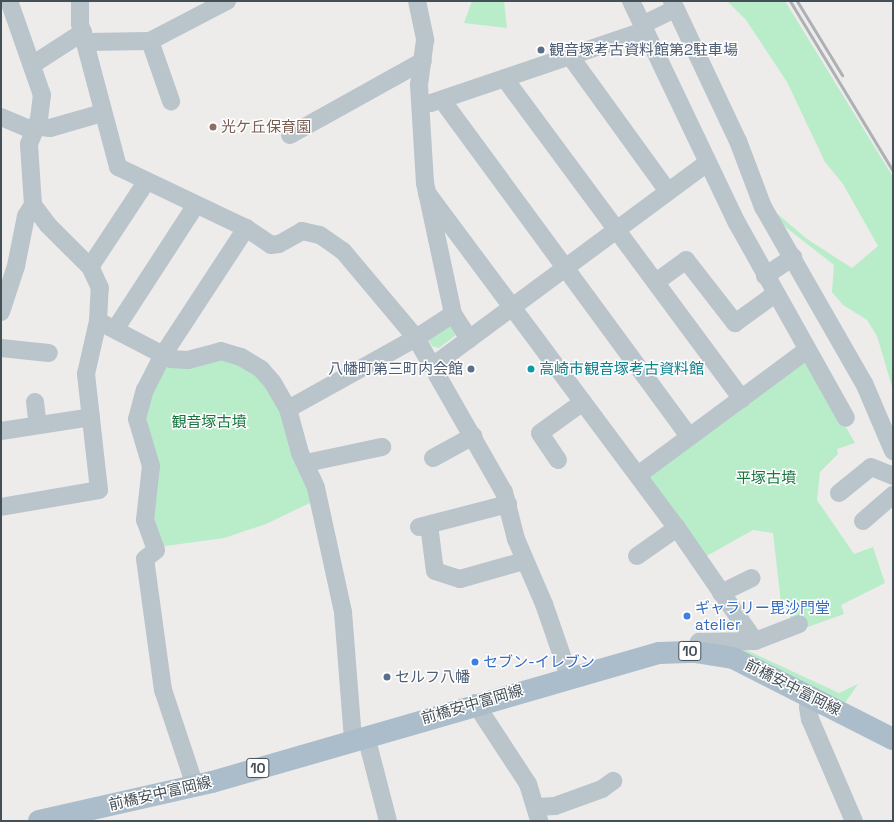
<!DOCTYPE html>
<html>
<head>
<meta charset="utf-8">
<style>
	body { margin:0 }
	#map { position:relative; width:894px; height:822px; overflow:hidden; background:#eeebeb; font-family:"Space Grotesk","Noto Sans JP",sans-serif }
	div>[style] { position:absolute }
	.green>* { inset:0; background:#b9ecc9 }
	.minor>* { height:18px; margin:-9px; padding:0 9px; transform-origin:9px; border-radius:9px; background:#b9c4cb }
	.major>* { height:22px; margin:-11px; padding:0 11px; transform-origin:11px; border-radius:11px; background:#abbdca }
	.rail>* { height:3px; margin:-1.5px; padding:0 1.5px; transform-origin:1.5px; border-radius:1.5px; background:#adb1b6 }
	.dots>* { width:11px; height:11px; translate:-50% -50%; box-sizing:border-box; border:2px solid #fff; border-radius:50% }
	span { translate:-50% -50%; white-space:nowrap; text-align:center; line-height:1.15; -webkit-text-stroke:3px #fff; paint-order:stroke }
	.shield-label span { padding:1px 3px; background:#fff; border:1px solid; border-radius:3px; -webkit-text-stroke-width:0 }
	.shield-label { font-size:14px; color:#445058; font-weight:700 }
	.service-label { font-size:15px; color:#4e5e75 }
	.left { translate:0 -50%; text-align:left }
	.right { translate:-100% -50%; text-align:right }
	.education-label { font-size:15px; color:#785e54 }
	.culture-label { font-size:15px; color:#0d838f }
	.park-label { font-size:15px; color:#187540 }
	.shop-label { font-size:15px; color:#366cbe }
	.street-label { font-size:15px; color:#445058 }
	.frame { position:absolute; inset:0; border:2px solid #445058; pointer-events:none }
</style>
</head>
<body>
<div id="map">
	<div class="green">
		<div style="clip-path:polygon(472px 1px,504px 1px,507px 28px,464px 23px)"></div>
		<div style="clip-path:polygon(727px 1px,785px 1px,893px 177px,893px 390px,877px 336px,867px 320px,843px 305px,832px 292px,834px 265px,779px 222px,774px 211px,807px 239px,852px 268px,878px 246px,843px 184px,825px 162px,787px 82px,746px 20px)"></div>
		<div style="clip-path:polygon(451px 323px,456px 335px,439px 348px,432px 346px,426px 337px)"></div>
		<div style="clip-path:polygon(217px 356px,246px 363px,283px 410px,312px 502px,266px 524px,224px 538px,158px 547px,148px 523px,141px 419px,163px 363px)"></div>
		<div style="clip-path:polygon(801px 360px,809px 363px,855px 443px,837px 449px,838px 454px,820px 472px,817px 500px,854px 554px,873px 547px,885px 583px,841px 605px,844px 614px,805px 628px,792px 620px,781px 603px,773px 533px,753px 530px,703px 558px,648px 484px,649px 471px)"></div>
		<div style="clip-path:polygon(724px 648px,744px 649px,839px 693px,858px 684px,845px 703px)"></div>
	</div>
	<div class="minor">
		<div style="left:80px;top:1px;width:23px;rotate:90deg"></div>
		<div style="left:80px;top:24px;width:148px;rotate:75.1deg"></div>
		<div style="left:118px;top:167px;width:142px;rotate:25.5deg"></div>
		<div style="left:246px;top:228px;width:30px;rotate:34deg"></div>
		<div style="left:271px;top:245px;width:8px;rotate:-7deg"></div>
		<div style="left:279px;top:244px;width:26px;rotate:-29deg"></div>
		<div style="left:302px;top:231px;width:18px;rotate:13deg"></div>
		<div style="left:320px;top:235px;width:28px;rotate:35deg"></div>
		<div style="left:343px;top:251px;width:114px;rotate:50deg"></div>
		<div style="left:416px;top:338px;width:177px;rotate:60.3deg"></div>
		<div style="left:504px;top:492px;width:49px;rotate:75.7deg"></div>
		<div style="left:516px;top:539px;width:71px;rotate:66.7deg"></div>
		<div style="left:544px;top:604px;width:76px;rotate:70.9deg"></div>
		<div style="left:417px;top:1px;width:40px;rotate:78deg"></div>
		<div style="left:425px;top:40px;width:45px;rotate:97.6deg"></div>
		<div style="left:419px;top:85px;width:98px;rotate:86.5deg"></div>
		<div style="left:425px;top:183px;width:134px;rotate:77.9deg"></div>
		<div style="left:453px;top:314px;width:30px;rotate:57deg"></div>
		<div style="left:631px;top:1px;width:246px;rotate:64.5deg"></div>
		<div style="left:737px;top:223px;width:223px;rotate:60.8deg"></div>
		<div style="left:672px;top:1px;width:155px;rotate:64.8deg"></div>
		<div style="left:738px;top:141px;width:71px;rotate:69.3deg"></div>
		<div style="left:763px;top:207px;width:203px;rotate:60.2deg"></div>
		<div style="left:864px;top:383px;width:74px;rotate:66.9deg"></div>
		<div style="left:642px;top:25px;width:37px;rotate:-26deg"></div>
		<div style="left:150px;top:41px;width:64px;rotate:70.7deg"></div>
		<div style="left:86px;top:42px;width:64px;rotate:-0.9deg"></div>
		<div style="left:150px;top:41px;width:87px;rotate:-27.5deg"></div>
		<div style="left:570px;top:56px;width:165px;rotate:54.1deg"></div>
		<div style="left:32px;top:65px;width:61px;rotate:-32.9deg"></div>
		<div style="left:505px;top:79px;width:398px;rotate:53.5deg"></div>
		<div style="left:442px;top:100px;width:417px;rotate:53.7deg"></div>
		<div style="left:431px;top:103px;width:225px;rotate:-18.7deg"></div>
		<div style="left:1px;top:117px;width:34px;rotate:23deg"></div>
		<div style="left:35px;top:126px;width:15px;rotate:8deg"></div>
		<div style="left:50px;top:128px;width:54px;rotate:-16.1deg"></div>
		<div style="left:290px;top:135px;width:152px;rotate:-29.1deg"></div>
		<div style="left:427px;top:193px;width:418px;rotate:53.3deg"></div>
		<div style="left:677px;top:528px;width:137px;rotate:55.4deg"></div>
		<div style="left:90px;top:267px;width:102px;rotate:-56.6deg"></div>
		<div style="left:765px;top:276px;width:34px;rotate:-34deg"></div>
		<div style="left:656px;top:282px;width:37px;rotate:-36deg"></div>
		<div style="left:686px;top:260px;width:80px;rotate:52.1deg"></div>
		<div style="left:735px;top:323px;width:49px;rotate:-35.9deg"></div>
		<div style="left:1px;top:312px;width:48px;rotate:-71.9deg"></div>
		<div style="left:16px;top:266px;width:51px;rotate:-78.7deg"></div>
		<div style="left:26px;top:216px;width:13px;rotate:-58deg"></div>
		<div style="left:98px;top:321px;width:82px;rotate:27.5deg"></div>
		<div style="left:171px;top:359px;width:17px;rotate:3deg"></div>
		<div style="left:188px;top:360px;width:34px;rotate:-15deg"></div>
		<div style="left:221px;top:351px;width:21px;rotate:17deg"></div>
		<div style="left:241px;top:357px;width:23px;rotate:31deg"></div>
		<div style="left:261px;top:369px;width:18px;rotate:49deg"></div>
		<div style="left:273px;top:383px;width:30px;rotate:60deg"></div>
		<div style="left:288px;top:409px;width:46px;rotate:74.7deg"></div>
		<div style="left:300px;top:453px;width:38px;rotate:65deg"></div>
		<div style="left:316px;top:488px;width:127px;rotate:77.7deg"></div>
		<div style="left:343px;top:612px;width:127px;rotate:85.5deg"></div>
		<div style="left:116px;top:328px;width:147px;rotate:-57deg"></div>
		<div style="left:1px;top:348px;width:48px;rotate:5.9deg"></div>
		<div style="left:434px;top:365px;width:340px;rotate:-36.5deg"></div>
		<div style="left:35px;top:402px;width:23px;rotate:83deg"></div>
		<div style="left:288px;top:409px;width:146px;rotate:-29deg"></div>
		<div style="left:416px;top:338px;width:44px;rotate:-33deg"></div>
		<div style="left:1px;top:431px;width:91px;rotate:-8.8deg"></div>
		<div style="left:433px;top:458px;width:46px;rotate:-28.8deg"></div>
		<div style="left:558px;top:460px;width:32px;rotate:-124deg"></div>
		<div style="left:540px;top:433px;width:53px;rotate:-35.8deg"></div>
		<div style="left:306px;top:463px;width:78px;rotate:-11.9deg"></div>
		<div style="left:638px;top:475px;width:210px;rotate:-36.5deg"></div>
		<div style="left:839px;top:493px;width:41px;rotate:-39.1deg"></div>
		<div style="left:871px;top:467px;width:24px;rotate:22deg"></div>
		<div style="left:1px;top:507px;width:99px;rotate:-9.8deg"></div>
		<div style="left:99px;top:490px;width:117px;rotate:-96.4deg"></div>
		<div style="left:86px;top:374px;width:54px;rotate:-77.2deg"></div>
		<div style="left:98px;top:321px;width:33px;rotate:-87deg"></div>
		<div style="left:100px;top:288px;width:23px;rotate:-115deg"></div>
		<div style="left:90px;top:267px;width:59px;rotate:-135deg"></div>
		<div style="left:48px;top:225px;width:25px;rotate:-127deg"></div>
		<div style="left:33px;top:205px;width:61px;rotate:-93.8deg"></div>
		<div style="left:29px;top:144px;width:27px;rotate:-68deg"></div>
		<div style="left:39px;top:119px;width:24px;rotate:-83deg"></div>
		<div style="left:42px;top:95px;width:100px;rotate:-109.3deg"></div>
		<div style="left:863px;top:521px;width:40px;rotate:-41deg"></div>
		<div style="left:429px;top:525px;width:46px;rotate:82.6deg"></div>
		<div style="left:435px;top:571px;width:26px;rotate:18deg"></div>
		<div style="left:460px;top:579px;width:66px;rotate:-15.7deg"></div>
		<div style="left:419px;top:527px;width:92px;rotate:-14.5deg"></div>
		<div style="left:637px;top:556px;width:49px;rotate:-35deg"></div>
		<div style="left:721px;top:593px;width:34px;rotate:-26deg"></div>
		<div style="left:695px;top:652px;width:11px;rotate:-68deg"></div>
		<div style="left:699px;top:642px;width:56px;rotate:-1deg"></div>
		<div style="left:755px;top:641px;width:47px;rotate:-21.1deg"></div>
		<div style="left:813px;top:696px;width:12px;rotate:114deg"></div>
		<div style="left:808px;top:707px;width:12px;rotate:81deg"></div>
		<div style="left:810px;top:719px;width:111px;rotate:66.7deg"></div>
		<div style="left:475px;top:703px;width:97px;rotate:56.8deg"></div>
		<div style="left:528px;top:784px;width:39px;rotate:73deg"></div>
		<div style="left:366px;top:736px;width:88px;rotate:75.5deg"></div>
		<div style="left:195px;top:786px;width:101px;rotate:-108.4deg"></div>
		<div style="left:163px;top:690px;width:132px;rotate:-97.8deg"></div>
		<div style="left:145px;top:559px;width:14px;rotate:-39deg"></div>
		<div style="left:156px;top:550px;width:32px;rotate:-110deg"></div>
		<div style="left:145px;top:520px;width:54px;rotate:-83.7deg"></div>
		<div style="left:151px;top:466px;width:49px;rotate:-106.6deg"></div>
		<div style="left:137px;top:419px;width:30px;rotate:-75deg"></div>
		<div style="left:145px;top:390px;width:39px;rotate:-63deg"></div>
		<div style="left:163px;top:355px;width:152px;rotate:-56.8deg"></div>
		<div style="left:537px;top:807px;width:18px;rotate:-3deg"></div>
		<div style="left:555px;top:806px;width:50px;rotate:-19.9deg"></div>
		<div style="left:602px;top:789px;width:14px;rotate:-36deg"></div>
	</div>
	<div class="major">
		<div style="left:39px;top:821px;width:177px;rotate:-12.7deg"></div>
		<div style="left:212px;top:782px;width:465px;rotate:-16.1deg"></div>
		<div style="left:659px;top:653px;width:36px;rotate:-2deg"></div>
		<div style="left:695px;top:652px;width:38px;rotate:9deg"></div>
		<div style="left:733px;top:658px;width:179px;rotate:26.9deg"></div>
	</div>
	<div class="rail">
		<div style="left:790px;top:1px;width:199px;rotate:58.8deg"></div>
		<div style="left:797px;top:1px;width:87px;rotate:58.7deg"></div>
	</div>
	<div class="dots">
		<div style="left:541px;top:50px;background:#5c6f8a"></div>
		<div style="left:213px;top:127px;background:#8d6e63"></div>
		<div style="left:471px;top:369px;background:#5c6f8a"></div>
		<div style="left:531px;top:369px;background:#0f9aa8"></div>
		<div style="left:687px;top:616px;background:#3f7fe0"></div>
		<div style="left:475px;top:662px;background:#3f7fe0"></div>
		<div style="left:387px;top:677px;background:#5c6f8a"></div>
	</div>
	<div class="shield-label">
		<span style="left:690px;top:651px">10</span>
		<span style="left:258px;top:768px">10</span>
	</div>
	<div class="service-label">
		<span class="left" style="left:549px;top:50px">観音塚考古資料館第2駐車場</span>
		<span class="right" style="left:463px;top:369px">八幡町第三町内会館</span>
		<span class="left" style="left:395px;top:677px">セルフ八幡</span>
	</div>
	<div class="education-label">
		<span class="left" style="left:221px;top:127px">光ケ丘保育園</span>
	</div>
	<div class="culture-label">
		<span class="left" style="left:539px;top:369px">高崎市観音塚考古資料館</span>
	</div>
	<div class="park-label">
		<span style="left:209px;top:422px">観音塚古墳</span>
		<span style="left:766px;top:478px">平塚古墳</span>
	</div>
	<div class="shop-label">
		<span class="left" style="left:695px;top:616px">ギャラリー毘沙門堂<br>atelier</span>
		<span class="left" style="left:483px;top:662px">セブン-イレブン</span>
	</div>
	<div class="street-label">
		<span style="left:793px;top:687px;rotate:27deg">前橋安中富岡線</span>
		<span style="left:472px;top:704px;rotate:-16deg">前橋安中富岡線</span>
		<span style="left:160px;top:793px;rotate:-13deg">前橋安中富岡線</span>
	</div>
	<div class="frame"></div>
</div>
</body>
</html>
